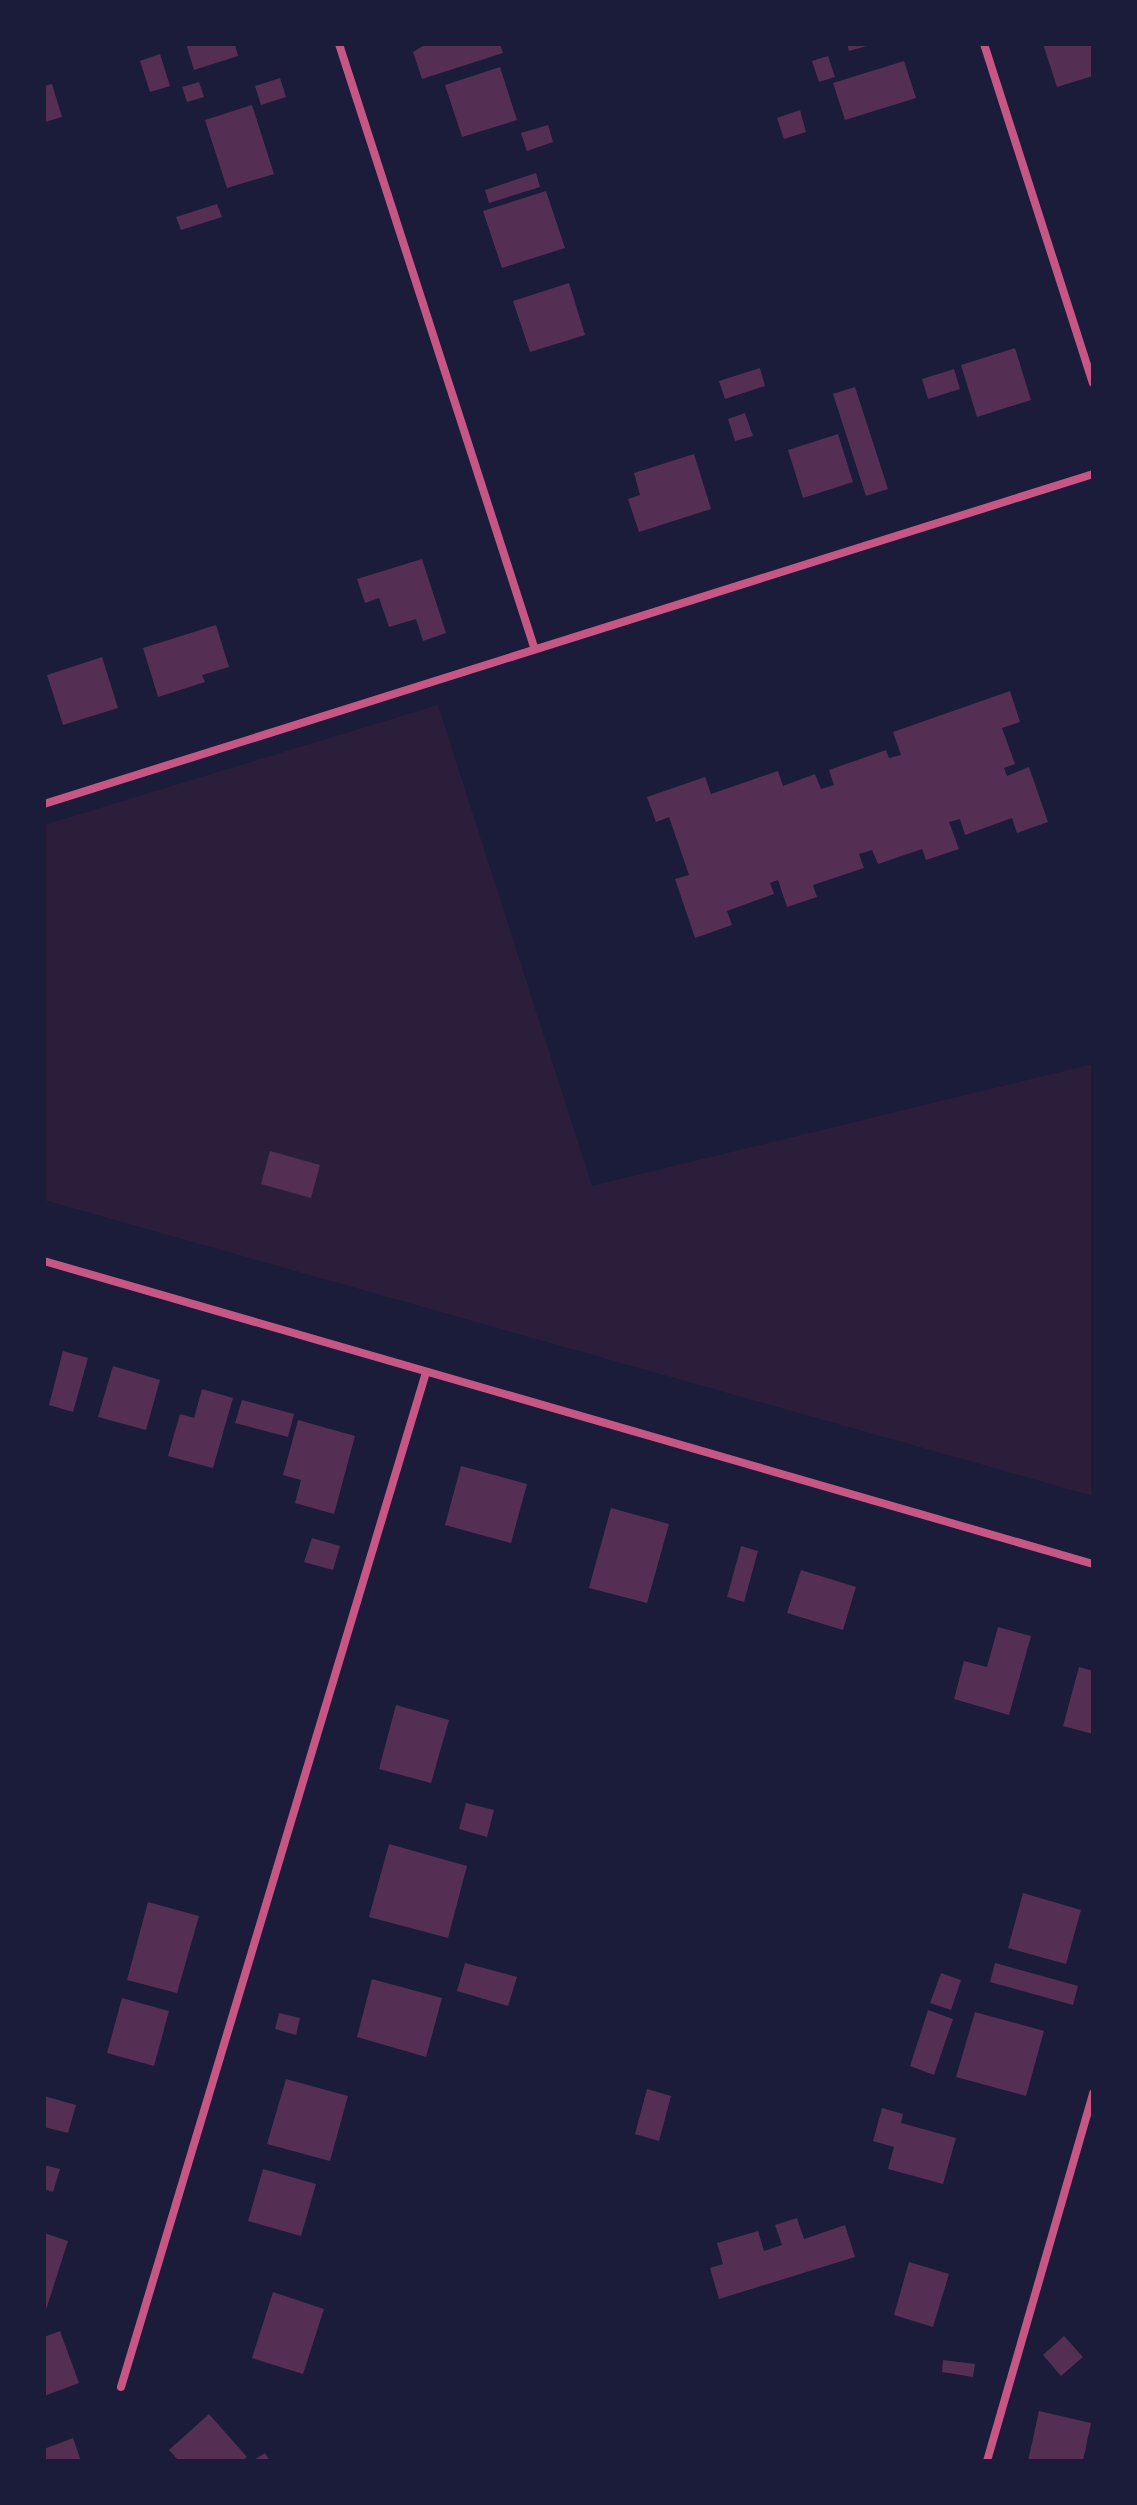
<!DOCTYPE html>
<html>
<head>
<meta charset="utf-8">
<style>
	body { margin:0 }
	#map { position:relative; width:1137px; height:2505px; overflow:hidden; background:#1b1b3a; font-family:Commissioner,sans-serif }
	div>[style] { position:absolute }
	.green>* { inset:0; background:#2a1e3b }
	.building>* { inset:0; background:#542f53 }
	.minor>* { height:8px; margin:-4px; padding:0 4px; transform-origin:4px; border-radius:4px; background:#c65784 }
	span { translate:-50% -50%; white-space:nowrap; text-align:center; line-height:1.15; -webkit-text-stroke:6px #1b1b3a; paint-order:stroke }
	.frame { position:absolute; inset:0; border:46px solid #1b1b3a; pointer-events:none }
</style>
</head>
<body>
<div id="map">
	<div class="green">
		<div style="clip-path:polygon(438px 705px,592px 1186px,1093px 1064px,1093px 1496px,44px 1200px,44px 825px)"></div>
	</div>
	<div class="building">
		<div style="clip-path:polygon(186px 44px,235px 44px,238px 56px,194px 70px)"></div>
		<div style="clip-path:polygon(426px 44px,500px 44px,503px 53px,422px 79px,413px 52px)"></div>
		<div style="clip-path:polygon(847px 44px,870px 44px,870px 45px,849px 51px)"></div>
		<div style="clip-path:polygon(1043px 44px,1093px 44px,1093px 76px,1057px 87px)"></div>
		<div style="clip-path:polygon(160px 54px,170px 86px,150px 92px,140px 61px)"></div>
		<div style="clip-path:polygon(828px 56px,835px 77px,819px 82px,812px 61px)"></div>
		<div style="clip-path:polygon(904px 61px,916px 98px,845px 120px,833px 83px)"></div>
		<div style="clip-path:polygon(500px 67px,517px 120px,462px 137px,445px 85px)"></div>
		<div style="clip-path:polygon(280px 78px,286px 97px,261px 105px,255px 86px)"></div>
		<div style="clip-path:polygon(199px 82px,204px 97px,187px 102px,182px 87px)"></div>
		<div style="clip-path:polygon(52px 84px,62px 117px,45px 122px,44px 86px)"></div>
		<div style="clip-path:polygon(252px 105px,274px 174px,227px 188px,205px 120px)"></div>
		<div style="clip-path:polygon(800px 110px,806px 132px,784px 139px,777px 118px)"></div>
		<div style="clip-path:polygon(548px 125px,553px 142px,527px 151px,521px 133px)"></div>
		<div style="clip-path:polygon(536px 173px,540px 187px,489px 203px,485px 190px)"></div>
		<div style="clip-path:polygon(546px 191px,565px 248px,502px 268px,483px 211px)"></div>
		<div style="clip-path:polygon(217px 204px,222px 217px,181px 230px,176px 217px)"></div>
		<div style="clip-path:polygon(569px 283px,585px 335px,530px 352px,513px 301px)"></div>
		<div style="clip-path:polygon(1015px 348px,1031px 400px,977px 417px,961px 365px)"></div>
		<div style="clip-path:polygon(760px 368px,765px 386px,725px 399px,719px 381px)"></div>
		<div style="clip-path:polygon(954px 369px,960px 389px,928px 399px,922px 379px)"></div>
		<div style="clip-path:polygon(855px 387px,888px 489px,866px 496px,833px 394px)"></div>
		<div style="clip-path:polygon(745px 413px,753px 436px,735px 441px,728px 419px)"></div>
		<div style="clip-path:polygon(838px 434px,853px 482px,803px 498px,788px 450px)"></div>
		<div style="clip-path:polygon(694px 454px,711px 509px,639px 532px,628px 499px,640px 495px,634px 473px)"></div>
		<div style="clip-path:polygon(422px 559px,446px 633px,423px 641px,416px 619px,389px 627px,379px 598px,365px 603px,357px 579px)"></div>
		<div style="clip-path:polygon(216px 625px,229px 667px,202px 675px,205px 682px,158px 697px,143px 648px)"></div>
		<div style="clip-path:polygon(102px 657px,118px 708px,63px 725px,47px 675px)"></div>
		<div style="clip-path:polygon(1010px 691px,1020px 722px,1002px 728px,1015px 764px,1004px 768px,1007px 776px,1029px 767px,1048px 822px,1017px 833px,1012px 818px,965px 835px,960px 819px,949px 822px,959px 849px,926px 860px,922px 849px,878px 864px,872px 850px,859px 854px,864px 868px,813px 885px,817px 897px,787px 907px,778px 880px,770px 883px,774px 894px,727px 911px,732px 925px,695px 938px,675px 879px,689px 875px,669px 817px,656px 822px,647px 797px,705px 777px,711px 794px,778px 771px,783px 786px,815px 774px,821px 789px,834px 785px,829px 770px,886px 750px,889px 758px,901px 755px,893px 732px)"></div>
		<div style="clip-path:polygon(270px 1151px,320px 1165px,311px 1198px,261px 1184px)"></div>
		<div style="clip-path:polygon(63px 1351px,88px 1358px,73px 1412px,49px 1405px)"></div>
		<div style="clip-path:polygon(113px 1366px,160px 1380px,146px 1430px,98px 1417px)"></div>
		<div style="clip-path:polygon(202px 1389px,233px 1398px,213px 1468px,168px 1456px,180px 1414px,194px 1418px)"></div>
		<div style="clip-path:polygon(242px 1400px,294px 1414px,288px 1437px,235px 1423px)"></div>
		<div style="clip-path:polygon(298px 1420px,355px 1436px,334px 1514px,295px 1503px,301px 1480px,283px 1475px)"></div>
		<div style="clip-path:polygon(461px 1466px,527px 1484px,511px 1543px,445px 1525px)"></div>
		<div style="clip-path:polygon(611px 1508px,669px 1524px,647px 1603px,589px 1588px)"></div>
		<div style="clip-path:polygon(312px 1538px,340px 1546px,333px 1570px,304px 1562px)"></div>
		<div style="clip-path:polygon(741px 1546px,758px 1551px,744px 1602px,727px 1597px)"></div>
		<div style="clip-path:polygon(801px 1570px,856px 1587px,843px 1630px,787px 1613px)"></div>
		<div style="clip-path:polygon(998px 1627px,1031px 1636px,1009px 1715px,954px 1699px,964px 1661px,987px 1667px)"></div>
		<div style="clip-path:polygon(1079px 1667px,1093px 1671px,1093px 1734px,1063px 1726px)"></div>
		<div style="clip-path:polygon(396px 1705px,449px 1720px,431px 1783px,379px 1769px)"></div>
		<div style="clip-path:polygon(466px 1803px,494px 1810px,487px 1837px,459px 1829px)"></div>
		<div style="clip-path:polygon(389px 1844px,467px 1866px,448px 1938px,369px 1917px)"></div>
		<div style="clip-path:polygon(1023px 1893px,1081px 1910px,1066px 1964px,1008px 1948px)"></div>
		<div style="clip-path:polygon(148px 1902px,199px 1916px,177px 1993px,127px 1980px)"></div>
		<div style="clip-path:polygon(465px 1963px,517px 1977px,508px 2006px,457px 1991px)"></div>
		<div style="clip-path:polygon(995px 1963px,1078px 1986px,1073px 2005px,990px 1982px)"></div>
		<div style="clip-path:polygon(941px 1973px,961px 1980px,951px 2010px,930px 2003px)"></div>
		<div style="clip-path:polygon(372px 1979px,442px 1998px,426px 2057px,357px 2037px)"></div>
		<div style="clip-path:polygon(122px 1998px,169px 2011px,154px 2066px,107px 2053px)"></div>
		<div style="clip-path:polygon(928px 2010px,953px 2019px,934px 2075px,910px 2066px)"></div>
		<div style="clip-path:polygon(975px 2012px,1044px 2031px,1026px 2096px,956px 2077px)"></div>
		<div style="clip-path:polygon(279px 2013px,300px 2018px,296px 2035px,275px 2029px)"></div>
		<div style="clip-path:polygon(286px 2079px,348px 2096px,330px 2161px,267px 2144px)"></div>
		<div style="clip-path:polygon(647px 2089px,671px 2096px,659px 2141px,635px 2134px)"></div>
		<div style="clip-path:polygon(44px 2096px,76px 2105px,68px 2133px,44px 2127px)"></div>
		<div style="clip-path:polygon(882px 2108px,903px 2114px,901px 2123px,956px 2138px,943px 2184px,888px 2169px,894px 2147px,873px 2141px)"></div>
		<div style="clip-path:polygon(44px 2165px,60px 2169px,53px 2192px,44px 2189px)"></div>
		<div style="clip-path:polygon(263px 2169px,316px 2184px,301px 2236px,248px 2221px)"></div>
		<div style="clip-path:polygon(797px 2218px,804px 2239px,845px 2225px,855px 2257px,719px 2299px,710px 2268px,723px 2264px,717px 2243px,758px 2231px,764px 2251px,782px 2245px,775px 2225px)"></div>
		<div style="clip-path:polygon(44px 2233px,68px 2241px,45px 2313px,44px 2313px)"></div>
		<div style="clip-path:polygon(909px 2262px,949px 2274px,933px 2327px,894px 2315px)"></div>
		<div style="clip-path:polygon(273px 2292px,324px 2309px,303px 2374px,252px 2358px)"></div>
		<div style="clip-path:polygon(60px 2331px,79px 2383px,44px 2396px,44px 2337px)"></div>
		<div style="clip-path:polygon(1064px 2336px,1083px 2357px,1061px 2376px,1043px 2355px)"></div>
		<div style="clip-path:polygon(943px 2360px,975px 2364px,973px 2377px,942px 2372px)"></div>
		<div style="clip-path:polygon(1039px 2411px,1091px 2423px,1083px 2461px,1028px 2461px)"></div>
		<div style="clip-path:polygon(209px 2414px,247px 2457px,242px 2461px,179px 2461px,169px 2450px)"></div>
		<div style="clip-path:polygon(73px 2438px,81px 2461px,44px 2461px,44px 2449px)"></div>
		<div style="clip-path:polygon(265px 2453px,270px 2461px,252px 2461px)"></div>
	</div>
	<div class="minor">
		<div style="left:339px;top:44px;width:634px;rotate:72.08deg"></div>
		<div style="left:984px;top:44px;width:356px;rotate:72.2deg"></div>
		<div style="left:44px;top:804px;width:1100px;rotate:-17.46deg"></div>
		<div style="left:44px;top:1261px;width:1092px;rotate:16.11deg"></div>
		<div style="left:121px;top:2387px;width:1060px;rotate:-73.27deg"></div>
		<div style="left:987px;top:2461px;width:383px;rotate:-73.9deg"></div>
	</div>
	<div class="frame"></div>
</div>
</body>
</html>
